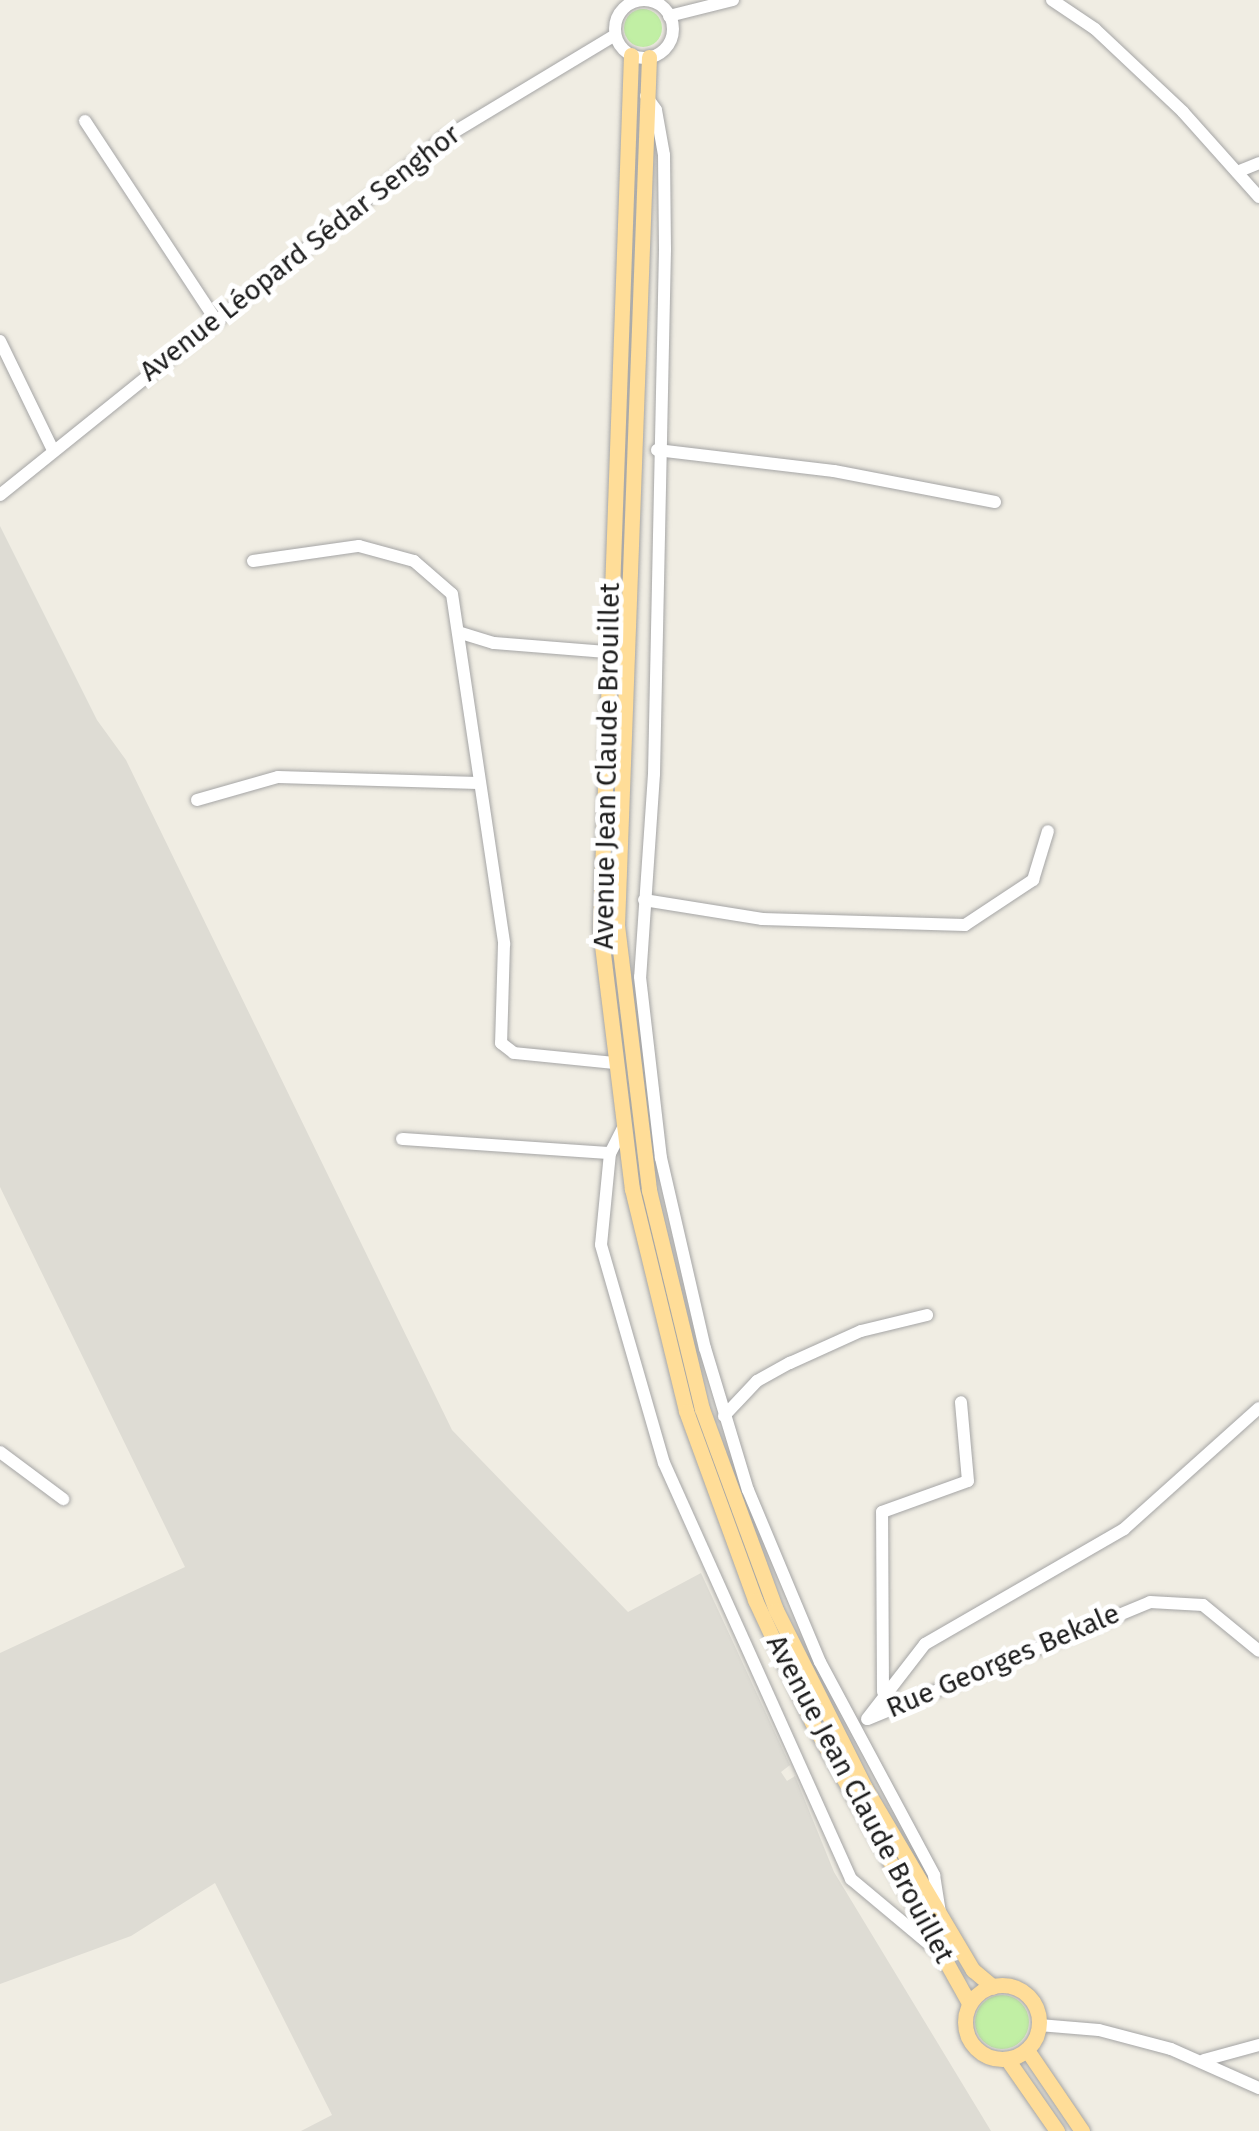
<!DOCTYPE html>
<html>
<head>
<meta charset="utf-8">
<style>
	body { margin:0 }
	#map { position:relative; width:1259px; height:2131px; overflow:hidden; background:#f0ede3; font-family:"Fira Sans",sans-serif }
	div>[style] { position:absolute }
	.airport>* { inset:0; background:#dedcd4 }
	.grass>* { inset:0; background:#c1efa4 }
	.round { border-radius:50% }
	.roads { filter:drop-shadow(0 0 2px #a5a5a5) drop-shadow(0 0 2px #a5a5a5) }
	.minor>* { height:12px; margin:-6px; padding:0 6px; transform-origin:6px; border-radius:6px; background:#fff }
	.minor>.ring { margin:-6px; padding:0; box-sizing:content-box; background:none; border:12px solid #fff; border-radius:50% }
	.major>* { height:15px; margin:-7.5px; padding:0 7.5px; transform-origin:7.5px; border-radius:7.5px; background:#ffdd98 }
	.major>.ring { margin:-7.5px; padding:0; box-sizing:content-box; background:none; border:15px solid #ffdd98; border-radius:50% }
	span { translate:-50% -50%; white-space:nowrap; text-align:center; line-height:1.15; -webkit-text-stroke:10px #fff; paint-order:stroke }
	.street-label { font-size:28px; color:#1e1e1e }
</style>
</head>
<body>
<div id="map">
	<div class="airport">
		<div style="clip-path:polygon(0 526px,97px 720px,126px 760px,452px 1430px,628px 1612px,701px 1573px,790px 1765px,781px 1772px,787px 1781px,795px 1776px,834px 1872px,991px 2131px,301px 2131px,332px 2115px,215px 1883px,131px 1936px,0 1984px,0 1653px,185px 1567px,0 1187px)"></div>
	</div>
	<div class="grass">
		<div class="round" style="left:624px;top:9px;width:38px;height:38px"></div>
		<div class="round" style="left:975px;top:1995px;width:54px;height:54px"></div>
	</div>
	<div class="roads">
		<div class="minor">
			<div style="left:1052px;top:0;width:52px;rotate:34deg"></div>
			<div style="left:1095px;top:29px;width:121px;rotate:43.3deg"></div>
			<div style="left:1183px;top:112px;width:114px;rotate:48.2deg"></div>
			<div class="ring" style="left:615px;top:0;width:46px;height:46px"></div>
			<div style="left:669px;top:16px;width:66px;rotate:-14deg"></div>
			<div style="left:646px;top:96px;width:17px;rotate:54deg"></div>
			<div style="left:656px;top:110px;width:46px;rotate:79.9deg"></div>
			<div style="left:664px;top:155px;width:94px;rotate:89.4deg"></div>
			<div style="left:665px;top:249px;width:525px;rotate:91.2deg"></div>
			<div style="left:654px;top:774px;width:203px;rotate:93.9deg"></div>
			<div style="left:640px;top:977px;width:182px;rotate:83.4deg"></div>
			<div style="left:661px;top:1158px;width:195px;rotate:77deg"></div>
			<div style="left:705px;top:1348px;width:148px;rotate:73.2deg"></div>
			<div style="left:748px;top:1490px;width:186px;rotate:67.3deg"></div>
			<div style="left:820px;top:1662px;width:242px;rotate:61.8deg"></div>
			<div style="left:934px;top:1875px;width:39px;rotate:81deg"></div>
			<div style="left:85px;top:121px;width:237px;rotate:56.7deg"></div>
			<div style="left:1237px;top:172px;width:24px;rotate:-22deg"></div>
			<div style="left:0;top:341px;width:121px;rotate:64.1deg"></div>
			<div style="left:657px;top:450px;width:178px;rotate:6.8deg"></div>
			<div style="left:834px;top:471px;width:164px;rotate:10.9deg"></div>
			<div style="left:0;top:495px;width:566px;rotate:-38.83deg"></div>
			<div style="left:441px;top:140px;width:203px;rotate:-31.1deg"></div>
			<div style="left:253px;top:561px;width:107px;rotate:-8.1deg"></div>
			<div style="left:359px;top:546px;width:57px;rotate:15.3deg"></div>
			<div style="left:414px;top:561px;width:50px;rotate:41deg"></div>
			<div style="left:452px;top:594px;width:354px;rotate:81.5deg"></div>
			<div style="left:504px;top:944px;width:99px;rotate:91.7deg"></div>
			<div style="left:501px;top:1043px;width:16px;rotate:38deg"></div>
			<div style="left:514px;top:1053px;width:100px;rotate:5.7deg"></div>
			<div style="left:461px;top:633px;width:34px;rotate:17deg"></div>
			<div style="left:494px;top:643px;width:113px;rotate:4.6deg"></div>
			<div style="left:197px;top:800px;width:84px;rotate:-15.9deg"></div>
			<div style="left:278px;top:777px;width:200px;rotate:1.7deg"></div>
			<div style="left:644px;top:900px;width:120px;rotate:9.1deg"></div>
			<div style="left:762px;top:919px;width:203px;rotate:1.7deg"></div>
			<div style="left:965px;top:925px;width:82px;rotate:-33.5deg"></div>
			<div style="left:1033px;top:880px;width:51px;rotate:-73deg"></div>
			<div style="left:623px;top:1128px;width:28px;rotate:117deg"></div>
			<div style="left:610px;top:1153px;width:92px;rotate:95.6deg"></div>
			<div style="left:601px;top:1245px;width:227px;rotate:73.9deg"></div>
			<div style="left:664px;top:1463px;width:456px;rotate:65.8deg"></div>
			<div style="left:851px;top:1879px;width:119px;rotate:39.9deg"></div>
			<div style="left:402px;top:1139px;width:208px;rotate:3.9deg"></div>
			<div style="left:724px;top:1416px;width:48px;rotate:-46.7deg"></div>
			<div style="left:757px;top:1381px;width:38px;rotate:-29deg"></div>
			<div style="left:790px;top:1363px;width:78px;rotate:-24.3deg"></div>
			<div style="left:861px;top:1331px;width:68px;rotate:-13.6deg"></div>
			<div style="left:0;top:1452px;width:79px;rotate:36.7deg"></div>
			<div style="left:883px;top:1692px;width:180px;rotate:-90.3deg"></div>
			<div style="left:882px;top:1512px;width:91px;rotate:-19.8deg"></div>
			<div style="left:968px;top:1481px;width:79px;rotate:-95.1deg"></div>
			<div style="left:867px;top:1719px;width:95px;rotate:-52.3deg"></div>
			<div style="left:925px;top:1644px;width:230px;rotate:-30deg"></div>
			<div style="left:1124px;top:1529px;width:181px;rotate:-41.9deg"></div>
			<div style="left:868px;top:1719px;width:305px;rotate:-22.5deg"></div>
			<div style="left:1150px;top:1602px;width:53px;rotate:3.2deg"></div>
			<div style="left:1203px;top:1605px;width:72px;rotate:39.4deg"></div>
			<div style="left:1039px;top:2025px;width:60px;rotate:4.8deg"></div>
			<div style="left:1099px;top:2030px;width:74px;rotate:14.8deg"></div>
			<div style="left:1171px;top:2049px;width:96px;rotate:23.9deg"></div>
			<div style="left:1204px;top:2060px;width:57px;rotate:-15.3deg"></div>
		</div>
		<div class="major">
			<div style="left:631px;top:55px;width:875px;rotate:92.03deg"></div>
			<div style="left:600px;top:929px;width:262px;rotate:83deg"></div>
			<div style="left:632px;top:1189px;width:228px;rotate:76.3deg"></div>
			<div style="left:686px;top:1411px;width:201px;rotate:69.9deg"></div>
			<div style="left:755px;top:1600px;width:135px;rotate:65deg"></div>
			<div style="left:812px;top:1722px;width:322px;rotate:60.8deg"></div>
			<div style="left:649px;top:57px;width:869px;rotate:92.11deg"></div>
			<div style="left:617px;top:925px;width:267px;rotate:83.1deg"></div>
			<div style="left:649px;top:1190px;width:225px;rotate:76.4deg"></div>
			<div style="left:702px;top:1409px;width:214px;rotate:69.8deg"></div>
			<div style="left:776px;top:1610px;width:197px;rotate:63.4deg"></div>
			<div style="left:864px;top:1786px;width:214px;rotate:59.4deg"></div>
			<div style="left:973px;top:1970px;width:26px;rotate:40deg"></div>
			<div class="ring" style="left:965px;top:1985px;width:59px;height:59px"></div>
			<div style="left:1027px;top:2050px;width:98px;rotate:55.8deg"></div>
			<div style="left:1007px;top:2059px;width:88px;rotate:55.2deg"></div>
		</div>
	</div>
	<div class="street-label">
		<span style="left:300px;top:253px;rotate:-38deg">Avenue Léopard Sédar Senghor</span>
		<span style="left:607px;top:766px;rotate:-89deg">Avenue Jean Claude Brouillet</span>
		<span style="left:1003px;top:1661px;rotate:-23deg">Rue Georges Bekale</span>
		<span style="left:860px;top:1799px;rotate:62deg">Avenue Jean Claude Brouillet</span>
	</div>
</div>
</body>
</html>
